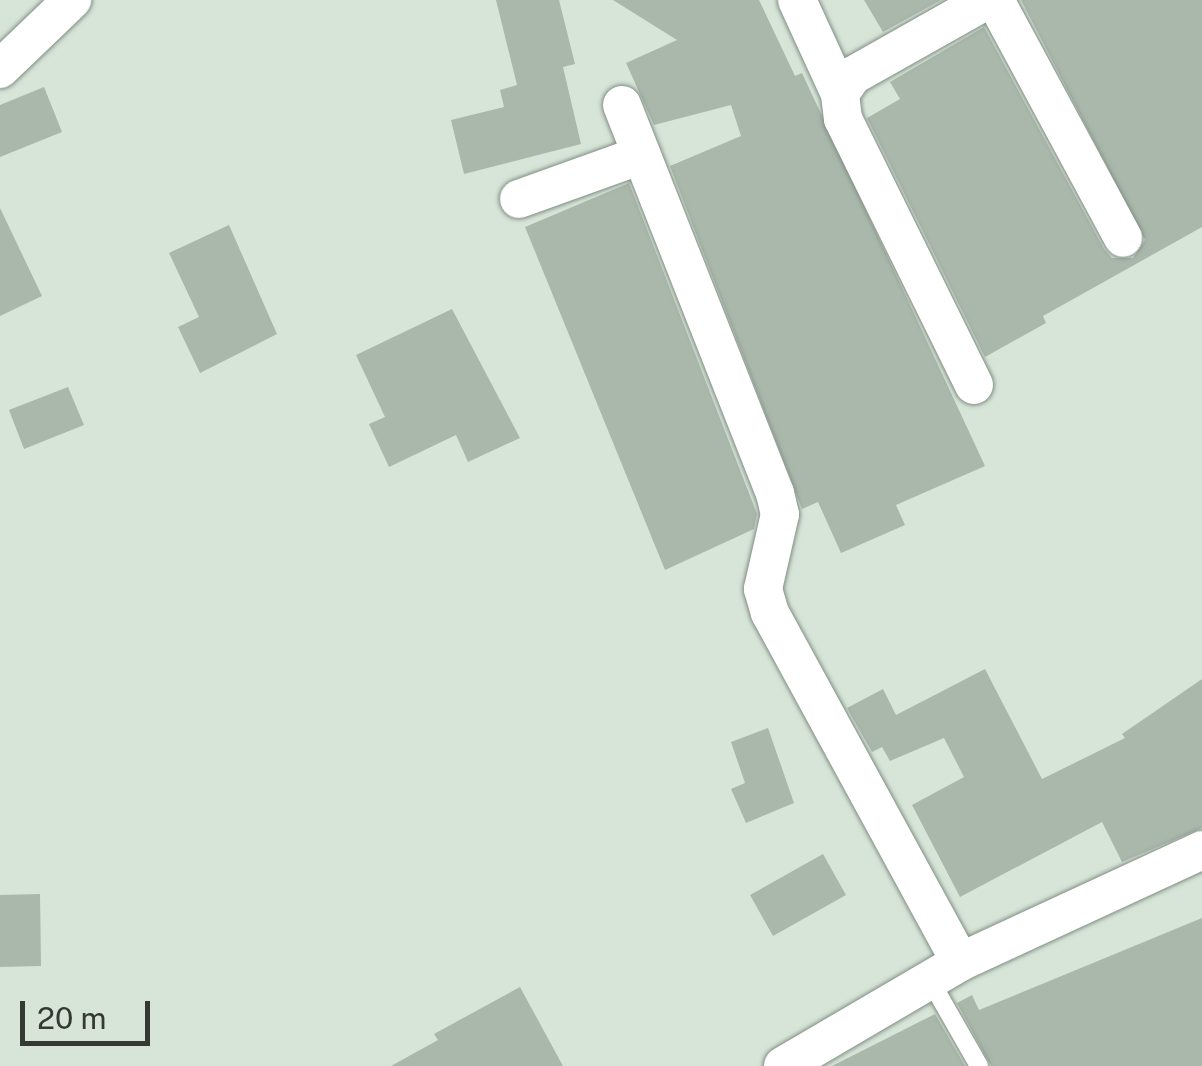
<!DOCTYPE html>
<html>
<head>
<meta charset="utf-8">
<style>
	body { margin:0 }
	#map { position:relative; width:1202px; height:1066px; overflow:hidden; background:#d7e5d8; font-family:"Public Sans",sans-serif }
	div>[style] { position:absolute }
	.building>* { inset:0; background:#aab7ab }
	.roads { filter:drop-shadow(0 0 2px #818e83) drop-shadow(0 0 2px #818e83) }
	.lane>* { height:18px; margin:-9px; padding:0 9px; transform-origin:9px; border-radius:9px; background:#fff }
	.street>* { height:38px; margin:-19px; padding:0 19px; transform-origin:19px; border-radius:19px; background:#fff }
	span { translate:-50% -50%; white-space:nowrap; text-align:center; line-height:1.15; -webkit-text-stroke:8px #d7e5d8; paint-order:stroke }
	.scale { position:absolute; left:20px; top:1001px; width:130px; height:45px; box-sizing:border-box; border:5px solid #343934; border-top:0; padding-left:12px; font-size:30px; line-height:35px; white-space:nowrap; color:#343934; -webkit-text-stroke:8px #d7e5d8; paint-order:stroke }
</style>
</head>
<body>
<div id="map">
	<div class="building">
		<div style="clip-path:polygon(496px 0,559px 0,575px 64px,563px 67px,581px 144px,464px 174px,451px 120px,504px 107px,500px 90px,517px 85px)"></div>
		<div style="clip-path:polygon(613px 0,759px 0,795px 76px,802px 73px,985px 466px,896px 505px,905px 525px,841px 553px,818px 502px,802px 509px,670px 166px,741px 136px,731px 105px,654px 125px,626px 63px,677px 40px)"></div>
		<div style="clip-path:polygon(864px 0,941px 0,883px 32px)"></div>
		<div style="clip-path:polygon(1021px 0,1202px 0,1202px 227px,1043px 316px,1046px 323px,985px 357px,867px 118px,900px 99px,890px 82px,984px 27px,1104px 249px,1112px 258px,1133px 258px,1145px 240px)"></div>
		<div style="clip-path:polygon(44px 87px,62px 132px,0 157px,0 105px)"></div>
		<div style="clip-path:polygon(629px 183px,757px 514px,754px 529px,665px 570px,525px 227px)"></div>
		<div style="clip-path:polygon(0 208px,42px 296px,0 316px)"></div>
		<div style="clip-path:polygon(229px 225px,277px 334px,200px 373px,178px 327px,199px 317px,169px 253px)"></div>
		<div style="clip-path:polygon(452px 309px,520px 438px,468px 462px,456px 435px,389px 467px,369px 424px,385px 417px,356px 355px)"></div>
		<div style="clip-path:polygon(68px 387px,84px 425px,24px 449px,9px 410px)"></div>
		<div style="clip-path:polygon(985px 669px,1042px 779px,1125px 738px,1122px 734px,1202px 679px,1202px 828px,1122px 862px,1102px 822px,960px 897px,912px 805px,964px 777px,944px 738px,890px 761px,882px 747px,872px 752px,847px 708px,883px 689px,896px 715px)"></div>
		<div style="clip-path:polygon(768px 728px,794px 803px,746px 823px,731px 789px,745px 783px,731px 742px)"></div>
		<div style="clip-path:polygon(823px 854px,846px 895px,773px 936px,750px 895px)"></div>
		<div style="clip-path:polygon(40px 894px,41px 966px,0 967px,0 895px)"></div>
		<div style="clip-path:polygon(1202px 918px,1202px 1066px,991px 1066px,957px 1003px,972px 995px,979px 1010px)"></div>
		<div style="clip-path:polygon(520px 987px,563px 1066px,391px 1066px,438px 1040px,434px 1034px)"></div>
		<div style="clip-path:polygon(935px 1014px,965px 1066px,832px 1066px)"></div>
	</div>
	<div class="roads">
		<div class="lane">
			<div style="left:930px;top:980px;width:99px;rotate:60.3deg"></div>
		</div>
		<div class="street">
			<div style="left:797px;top:0;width:103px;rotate:65.4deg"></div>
			<div style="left:995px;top:0;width:270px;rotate:61.7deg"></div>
			<div style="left:0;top:69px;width:100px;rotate:-43.8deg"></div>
			<div style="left:622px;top:105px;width:417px;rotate:68.5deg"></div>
			<div style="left:775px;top:493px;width:22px;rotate:77deg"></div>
			<div style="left:780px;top:514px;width:77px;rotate:102.8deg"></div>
			<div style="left:763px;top:589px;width:25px;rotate:74deg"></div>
			<div style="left:770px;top:613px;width:397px;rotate:61.4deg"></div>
			<div style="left:519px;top:199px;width:130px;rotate:-19.8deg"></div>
			<div style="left:974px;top:385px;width:297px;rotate:-116.2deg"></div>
			<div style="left:843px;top:119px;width:25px;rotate:-97deg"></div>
			<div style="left:840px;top:94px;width:22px;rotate:-56deg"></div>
			<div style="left:852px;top:76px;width:155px;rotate:-29.4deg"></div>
			<div style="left:783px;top:1066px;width:205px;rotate:-30.4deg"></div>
			<div style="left:960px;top:962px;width:267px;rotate:-24.8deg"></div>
		</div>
	</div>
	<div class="scale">20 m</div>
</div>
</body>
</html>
